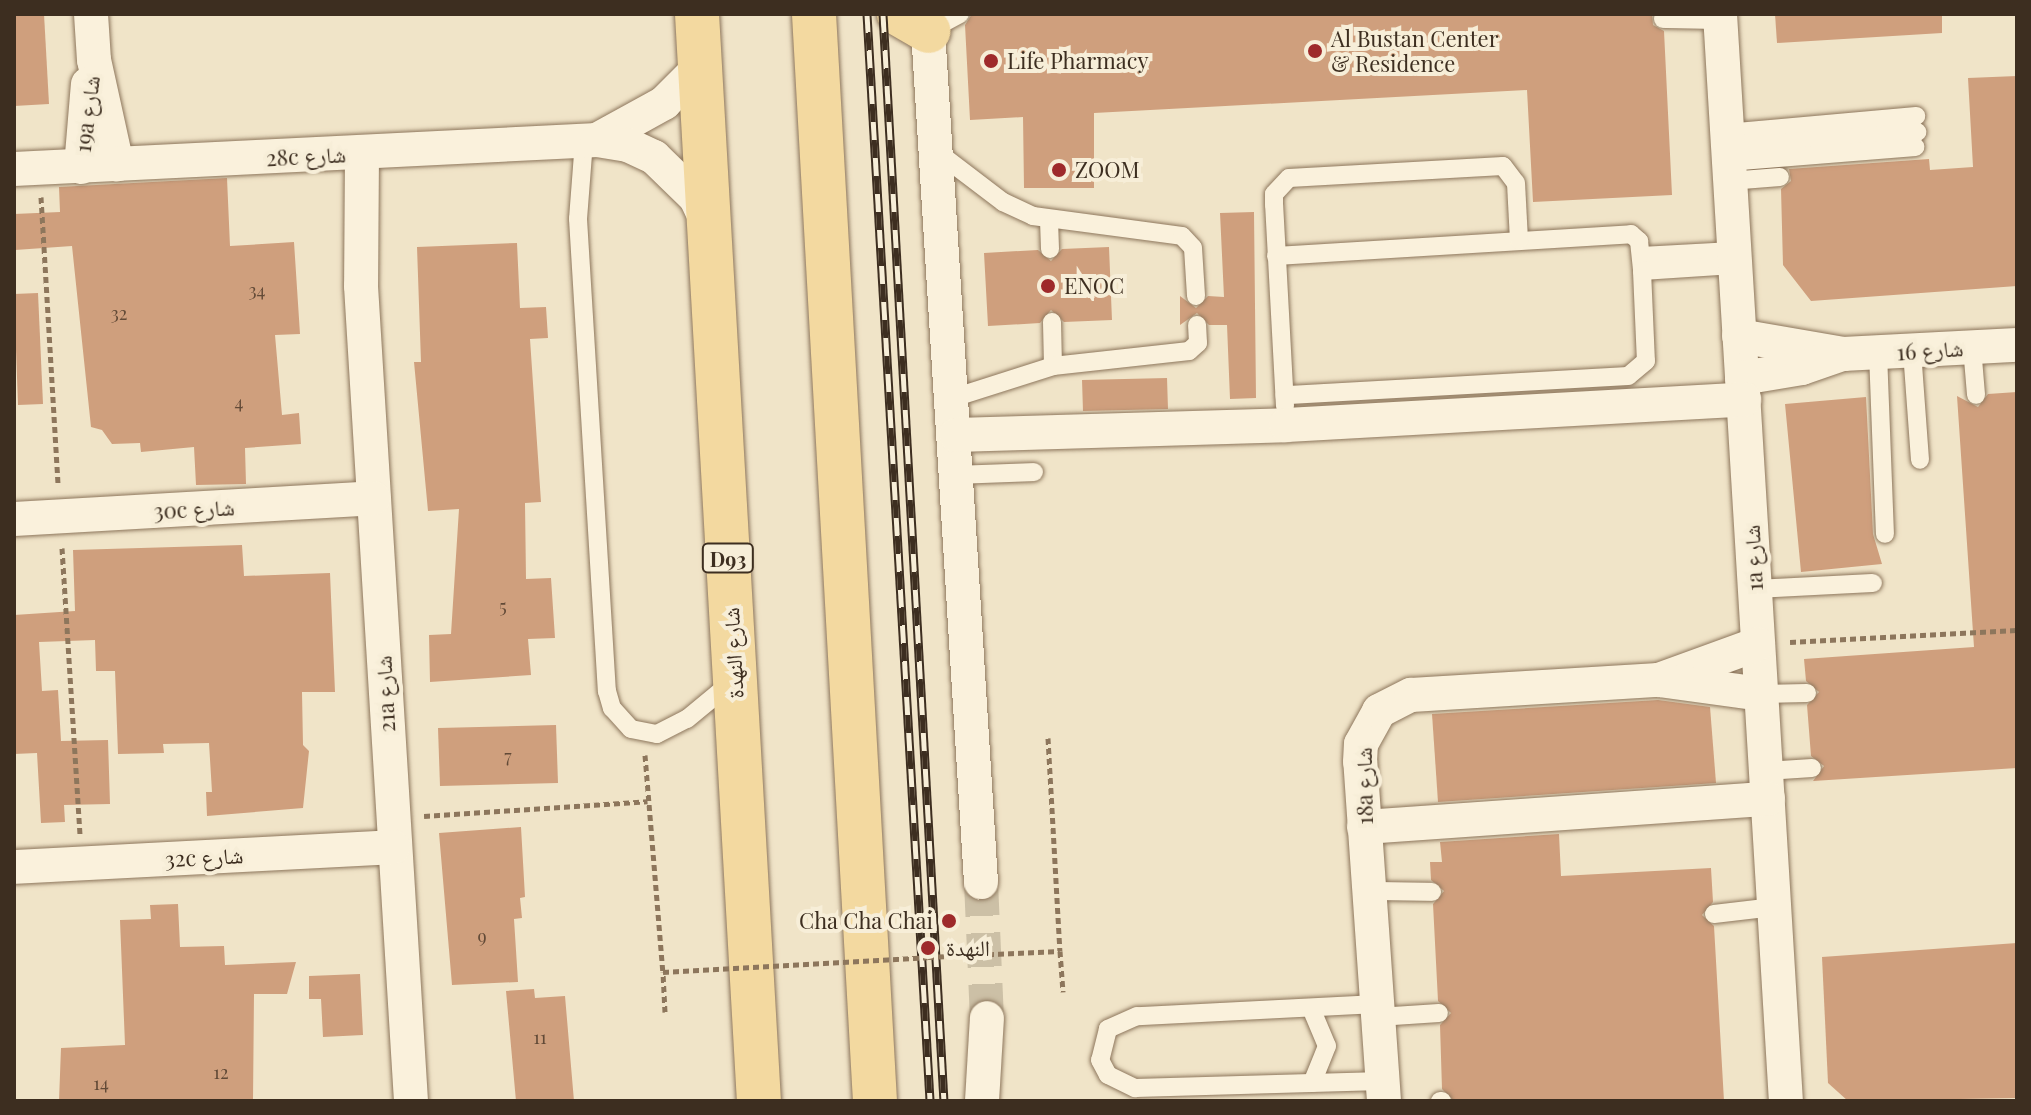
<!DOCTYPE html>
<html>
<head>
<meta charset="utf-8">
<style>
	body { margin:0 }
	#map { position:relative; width:2031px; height:1115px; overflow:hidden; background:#f0e4c8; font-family:"Playfair Display","Noto Naskh Arabic",serif }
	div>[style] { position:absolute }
	.building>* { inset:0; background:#cf9f7d }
	.street-tunnel>* { height:34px; margin-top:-17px; transform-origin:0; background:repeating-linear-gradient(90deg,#ccc0a6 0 34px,transparent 0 51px) }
	.path>* { height:5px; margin-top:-2.5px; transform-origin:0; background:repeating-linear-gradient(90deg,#8d765c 0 6px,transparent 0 10px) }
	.roads { filter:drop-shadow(0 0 2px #8d765c) drop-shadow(0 0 2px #8d765c) }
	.lane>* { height:18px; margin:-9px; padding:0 9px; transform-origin:9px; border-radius:9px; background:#faf1dc }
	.street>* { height:34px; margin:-17px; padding:0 17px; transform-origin:17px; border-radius:17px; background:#faf1dc }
	.primary>* { height:44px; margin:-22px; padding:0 22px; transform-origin:22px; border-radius:22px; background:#f3d9a0 }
	.rail>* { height:9px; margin-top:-4.5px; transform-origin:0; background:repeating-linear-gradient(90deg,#f7eed8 0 18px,#3d2e20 0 36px); box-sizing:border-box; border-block:2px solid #3d2e20 }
	.path-bridge>* { height:5px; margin-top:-2.5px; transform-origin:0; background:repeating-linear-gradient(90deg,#8d765c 0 6px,transparent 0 10px) }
	.dots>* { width:22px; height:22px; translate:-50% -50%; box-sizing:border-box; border:4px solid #f7eed8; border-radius:50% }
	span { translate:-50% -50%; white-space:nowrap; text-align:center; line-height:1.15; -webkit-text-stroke:8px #f7eed8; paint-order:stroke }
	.number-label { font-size:18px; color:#624a37 }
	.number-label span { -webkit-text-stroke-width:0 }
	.shield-label span { padding:2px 6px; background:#f7eed8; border:2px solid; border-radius:6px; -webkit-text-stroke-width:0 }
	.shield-label { font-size:20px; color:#3d2e20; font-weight:700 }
	.poi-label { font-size:22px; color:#3d2e20 }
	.left { translate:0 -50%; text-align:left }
	.right { translate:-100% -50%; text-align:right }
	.street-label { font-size:22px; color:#3d2e20 }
	.frame { position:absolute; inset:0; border:16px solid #3d2e20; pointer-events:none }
</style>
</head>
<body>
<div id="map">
	<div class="building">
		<div style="clip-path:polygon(14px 14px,44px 14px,49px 104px,14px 106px)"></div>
		<div style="clip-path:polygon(972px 14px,1652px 14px,1653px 25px,1664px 31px,1672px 195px,1533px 202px,1527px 90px,1094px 113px,1094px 188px,1024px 188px,1023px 117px,970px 120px,965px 25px)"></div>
		<div style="clip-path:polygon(1775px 14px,1942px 14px,1942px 33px,1777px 43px)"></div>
		<div style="clip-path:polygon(2017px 76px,2017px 286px,1811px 301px,1783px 265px,1781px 189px,1791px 181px,1789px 169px,1929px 159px,1930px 170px,1973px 167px,1968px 78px)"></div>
		<div style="clip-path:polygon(227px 178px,230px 246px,294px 242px,300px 334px,275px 335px,282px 415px,299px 413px,301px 444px,245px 448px,246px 484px,196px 485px,194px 447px,141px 452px,140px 443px,112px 444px,102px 430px,91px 427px,72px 246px,15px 250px,14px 214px,60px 212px,59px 187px)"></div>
		<div style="clip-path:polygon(1254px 212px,1256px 398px,1230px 399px,1227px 325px,1209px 325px,1197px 313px,1180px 325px,1180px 296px,1196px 308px,1208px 296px,1224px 297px,1220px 213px)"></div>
		<div style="clip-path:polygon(517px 243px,520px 308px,546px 307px,548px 338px,530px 339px,541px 502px,525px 503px,526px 579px,551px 578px,555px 638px,528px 639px,531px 675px,430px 682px,429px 635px,451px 634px,459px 509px,428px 511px,414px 362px,421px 362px,417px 247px)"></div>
		<div style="clip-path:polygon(1109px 247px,1112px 320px,1064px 322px,1051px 310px,1040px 323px,988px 326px,984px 253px,1038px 250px,1051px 261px,1062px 249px)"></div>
		<div style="clip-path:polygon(38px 293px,43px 404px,18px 405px,14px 294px)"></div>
		<div style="clip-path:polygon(1167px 378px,1168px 409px,1083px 411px,1082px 380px)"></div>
		<div style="clip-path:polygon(2017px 392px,2017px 768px,1813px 781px,1824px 766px,1811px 756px,1807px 705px,1819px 692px,1806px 681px,1804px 659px,1974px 647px,1957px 396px,1978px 407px,1988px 394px)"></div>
		<div style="clip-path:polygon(1866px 397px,1873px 534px,1882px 564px,1801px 572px,1785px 404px)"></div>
		<div style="clip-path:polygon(242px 545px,244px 576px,330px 573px,335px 692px,302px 692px,303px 745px,309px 751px,303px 808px,207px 816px,206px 792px,212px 792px,209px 743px,163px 744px,164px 753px,118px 754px,115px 671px,96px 671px,95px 640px,39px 642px,42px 691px,58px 690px,61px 741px,108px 740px,110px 804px,64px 805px,65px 822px,41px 823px,37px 753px,14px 754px,14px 615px,75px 611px,73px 550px)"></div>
		<div style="clip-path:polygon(1658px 700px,1710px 707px,1716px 783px,1438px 802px,1432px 714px)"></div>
		<div style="clip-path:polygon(556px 725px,558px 783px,440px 786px,438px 728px)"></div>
		<div style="clip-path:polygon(521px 827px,525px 897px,520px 898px,522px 918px,514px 919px,518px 982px,452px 985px,439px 833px)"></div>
		<div style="clip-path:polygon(1559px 834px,1561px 876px,1711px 868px,1713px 902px,1702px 915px,1714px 926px,1724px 1101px,1454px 1101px,1442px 1089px,1440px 1025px,1451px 1013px,1438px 1001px,1433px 904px,1444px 891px,1431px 880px,1430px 862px,1442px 862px,1440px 842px)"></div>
		<div style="clip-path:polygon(178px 904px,180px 947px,224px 946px,225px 965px,296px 962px,287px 994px,254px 994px,253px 1101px,59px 1101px,61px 1048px,125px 1045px,120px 920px,151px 919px,150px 905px)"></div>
		<div style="clip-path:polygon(2017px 943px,2017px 1098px,1848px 1101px,1828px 1083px,1822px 957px)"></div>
		<div style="clip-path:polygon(360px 974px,363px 1035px,323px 1037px,321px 999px,309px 999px,309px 976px)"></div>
		<div style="clip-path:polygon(534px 989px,535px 998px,565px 996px,574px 1101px,516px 1101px,506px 991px)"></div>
	</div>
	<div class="street-tunnel">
		<div style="left:981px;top:882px;width:136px;rotate:87.5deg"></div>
	</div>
	<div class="path">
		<div style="left:41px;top:197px;width:289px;rotate:86.6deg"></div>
		<div style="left:62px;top:548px;width:287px;rotate:86.4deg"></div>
		<div style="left:1790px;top:642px;width:227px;rotate:-3deg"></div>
		<div style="left:1048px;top:738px;width:213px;rotate:86.8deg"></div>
		<div style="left:645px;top:755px;width:218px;rotate:85.3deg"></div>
		<div style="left:424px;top:816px;width:224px;rotate:-3.8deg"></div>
	</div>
	<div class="roads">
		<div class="lane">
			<div style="left:1663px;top:19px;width:58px;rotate:1deg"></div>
			<div style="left:928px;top:31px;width:36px;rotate:-28deg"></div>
			<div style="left:1726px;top:133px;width:191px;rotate:-5.1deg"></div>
			<div style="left:584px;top:141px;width:78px;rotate:94.4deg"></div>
			<div style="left:578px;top:219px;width:473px;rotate:86.5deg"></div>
			<div style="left:607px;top:691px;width:18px;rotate:74deg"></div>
			<div style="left:612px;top:708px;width:28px;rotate:48deg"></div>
			<div style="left:631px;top:729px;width:26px;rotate:11deg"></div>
			<div style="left:657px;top:734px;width:34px;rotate:-27deg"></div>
			<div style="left:687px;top:719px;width:60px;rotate:-39.6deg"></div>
			<div style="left:1727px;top:147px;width:191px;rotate:-4.5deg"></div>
			<div style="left:936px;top:151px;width:84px;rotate:37.3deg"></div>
			<div style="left:1003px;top:202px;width:33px;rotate:25deg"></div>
			<div style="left:1033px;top:216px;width:150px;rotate:7.6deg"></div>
			<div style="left:1182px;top:236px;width:16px;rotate:47deg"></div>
			<div style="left:1193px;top:248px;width:48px;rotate:86.4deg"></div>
			<div style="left:1728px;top:162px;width:188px;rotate:-4.6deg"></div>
			<div style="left:1729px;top:181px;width:51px;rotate:-4.5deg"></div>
			<div style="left:1049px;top:220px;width:29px;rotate:88deg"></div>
			<div style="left:1276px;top:256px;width:356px;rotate:-3.5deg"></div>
			<div style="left:1631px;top:234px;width:11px;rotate:41deg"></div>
			<div style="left:1639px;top:241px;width:30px;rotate:84deg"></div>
			<div style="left:1642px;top:271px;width:90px;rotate:87.5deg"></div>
			<div style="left:1646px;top:361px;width:23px;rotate:140deg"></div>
			<div style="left:1628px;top:376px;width:344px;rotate:176.8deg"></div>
			<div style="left:1641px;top:256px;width:92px;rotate:-3.1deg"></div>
			<div style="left:1642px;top:271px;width:92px;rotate:-3.7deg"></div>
			<div style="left:1052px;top:322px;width:44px;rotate:88.7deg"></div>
			<div style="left:1972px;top:347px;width:48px;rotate:85.2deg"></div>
			<div style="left:1912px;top:351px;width:109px;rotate:85.8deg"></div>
			<div style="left:1878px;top:353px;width:181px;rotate:87.8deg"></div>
			<div style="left:953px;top:398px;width:105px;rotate:-17.7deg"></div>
			<div style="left:1053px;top:366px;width:137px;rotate:-6.3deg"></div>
			<div style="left:1189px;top:351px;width:12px;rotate:-42deg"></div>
			<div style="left:1198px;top:343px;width:18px;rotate:-93deg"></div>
			<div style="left:1285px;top:406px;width:201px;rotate:-93.1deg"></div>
			<div style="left:1274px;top:205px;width:11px;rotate:-90deg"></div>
			<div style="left:1274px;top:194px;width:22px;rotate:-47deg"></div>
			<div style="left:1289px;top:178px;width:214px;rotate:-3.2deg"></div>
			<div style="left:1503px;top:166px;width:21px;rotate:53deg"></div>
			<div style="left:1516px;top:183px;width:57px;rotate:87deg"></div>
			<div style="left:957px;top:475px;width:77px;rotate:-2.2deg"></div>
			<div style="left:1755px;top:589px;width:118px;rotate:-2.9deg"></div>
			<div style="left:1761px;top:694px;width:46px;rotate:-1.2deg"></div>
			<div style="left:1766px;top:771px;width:46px;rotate:-3.7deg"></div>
			<div style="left:1370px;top:891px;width:62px;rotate:0.9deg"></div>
			<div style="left:1714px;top:914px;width:60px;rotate:-6.7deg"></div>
			<div style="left:1377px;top:1004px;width:240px;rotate:177.1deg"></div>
			<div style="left:1137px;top:1016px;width:32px;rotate:156deg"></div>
			<div style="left:1108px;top:1029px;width:32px;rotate:104deg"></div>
			<div style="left:1100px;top:1060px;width:17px;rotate:62deg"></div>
			<div style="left:1108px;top:1075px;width:30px;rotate:26deg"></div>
			<div style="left:1135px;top:1088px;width:247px;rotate:-1.6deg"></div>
			<div style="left:1311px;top:1008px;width:41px;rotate:67.2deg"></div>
			<div style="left:1327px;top:1046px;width:40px;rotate:112deg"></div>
			<div style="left:1378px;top:1017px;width:61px;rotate:-3.8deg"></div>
			<div style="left:1440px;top:1101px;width:2px"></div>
		</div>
		<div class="street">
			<div style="left:91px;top:14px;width:46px;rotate:86.3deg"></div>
			<div style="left:94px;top:60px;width:107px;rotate:77.6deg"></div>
			<div style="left:927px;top:14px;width:870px;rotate:86.44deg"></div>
			<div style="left:1720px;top:14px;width:1089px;rotate:86.53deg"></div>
			<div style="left:597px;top:140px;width:77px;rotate:-28.9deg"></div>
			<div style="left:664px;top:103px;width:52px;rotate:-45deg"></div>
			<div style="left:362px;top:153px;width:133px;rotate:90.4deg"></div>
			<div style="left:361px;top:286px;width:817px;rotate:86.49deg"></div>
			<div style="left:81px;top:167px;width:83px;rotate:-85.2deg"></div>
			<div style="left:14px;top:169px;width:584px;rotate:-2.85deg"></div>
			<div style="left:597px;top:140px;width:31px;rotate:9deg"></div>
			<div style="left:628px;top:145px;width:29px;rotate:25deg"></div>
			<div style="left:654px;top:157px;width:59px;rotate:44.3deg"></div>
			<div style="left:696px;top:198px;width:29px;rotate:65deg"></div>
			<div style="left:1739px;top:336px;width:106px;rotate:9.8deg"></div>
			<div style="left:1843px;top:354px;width:174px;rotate:-3deg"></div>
			<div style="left:1742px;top:378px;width:61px;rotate:-9.5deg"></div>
			<div style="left:1802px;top:368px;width:42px;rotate:-19.3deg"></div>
			<div style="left:956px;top:435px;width:330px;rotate:-1.7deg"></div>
			<div style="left:1286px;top:425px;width:459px;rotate:-3.2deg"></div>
			<div style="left:14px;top:519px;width:360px;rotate:-3.3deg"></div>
			<div style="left:1659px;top:680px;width:105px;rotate:-20deg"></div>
			<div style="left:1364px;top:827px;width:405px;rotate:-4deg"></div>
			<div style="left:14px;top:867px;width:380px;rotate:-3deg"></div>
			<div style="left:982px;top:1101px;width:83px;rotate:-86.6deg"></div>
			<div style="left:1384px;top:1101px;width:340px;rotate:-94deg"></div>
			<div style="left:1360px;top:762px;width:18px;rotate:-87deg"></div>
			<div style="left:1361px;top:744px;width:38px;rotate:-61deg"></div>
			<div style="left:1379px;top:711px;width:36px;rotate:-27deg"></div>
			<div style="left:1411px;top:695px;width:248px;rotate:-3.5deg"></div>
			<div style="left:1659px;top:680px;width:103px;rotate:7.8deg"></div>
		</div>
		<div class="primary">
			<div style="left:697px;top:14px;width:1089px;rotate:86.74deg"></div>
			<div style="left:814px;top:14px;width:1089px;rotate:86.79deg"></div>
			<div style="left:899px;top:14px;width:34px;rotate:30deg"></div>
		</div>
	</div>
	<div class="rail">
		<div style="left:867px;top:14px;width:1089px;rotate:86.68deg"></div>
		<div style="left:883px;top:14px;width:1089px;rotate:86.79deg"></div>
	</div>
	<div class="path-bridge">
		<div style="left:665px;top:1012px;width:40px;rotate:-92.9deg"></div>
		<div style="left:663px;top:972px;width:265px;rotate:-3.2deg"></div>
		<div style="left:928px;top:957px;width:132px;rotate:-2.6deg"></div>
		<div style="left:1060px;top:951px;width:41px;rotate:85.8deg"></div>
	</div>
	<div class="dots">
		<div style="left:1315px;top:51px;background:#9e2a2b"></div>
		<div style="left:991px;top:61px;background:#9e2a2b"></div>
		<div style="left:1059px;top:170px;background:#9e2a2b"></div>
		<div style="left:1048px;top:286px;background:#9e2a2b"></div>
		<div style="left:949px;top:921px;background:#9e2a2b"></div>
		<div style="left:928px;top:948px;background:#9e2a2b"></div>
	</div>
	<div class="number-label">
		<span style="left:257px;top:290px">34</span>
		<span style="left:119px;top:313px">32</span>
		<span style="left:239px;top:402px">4</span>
		<span style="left:503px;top:606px">5</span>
		<span style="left:508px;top:756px">7</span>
		<span style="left:482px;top:936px">9</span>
		<span style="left:540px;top:1037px">11</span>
		<span style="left:221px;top:1072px">12</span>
		<span style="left:101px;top:1083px">14</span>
	</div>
	<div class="shield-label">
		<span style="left:728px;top:558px">D93</span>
	</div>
	<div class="poi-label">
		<span class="left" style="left:1331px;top:51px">Al Bustan Center<br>&amp; Residence</span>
		<span class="left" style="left:1007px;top:61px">Life Pharmacy</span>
		<span class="left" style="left:1075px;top:170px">ZOOM</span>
		<span class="left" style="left:1064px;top:286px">ENOC</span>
		<span class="right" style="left:933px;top:921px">Cha Cha Chai</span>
		<span class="left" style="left:946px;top:948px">النهدة</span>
	</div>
	<div class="street-label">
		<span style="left:87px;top:114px;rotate:-83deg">19a شارع</span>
		<span style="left:306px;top:156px;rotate:-3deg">28c شارع</span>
		<span style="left:1930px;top:350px;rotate:-4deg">شارع 16</span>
		<span style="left:194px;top:509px;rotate:-3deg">30c شارع</span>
		<span style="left:1753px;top:558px;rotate:-93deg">1a شارع</span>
		<span style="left:733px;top:653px;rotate:-93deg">شارع النهدة</span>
		<span style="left:385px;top:694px;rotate:-93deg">21a شارع</span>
		<span style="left:1364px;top:786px;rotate:-91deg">18a شارع</span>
		<span style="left:204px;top:857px;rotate:-3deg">32c شارع</span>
	</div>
	<div class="frame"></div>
</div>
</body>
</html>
